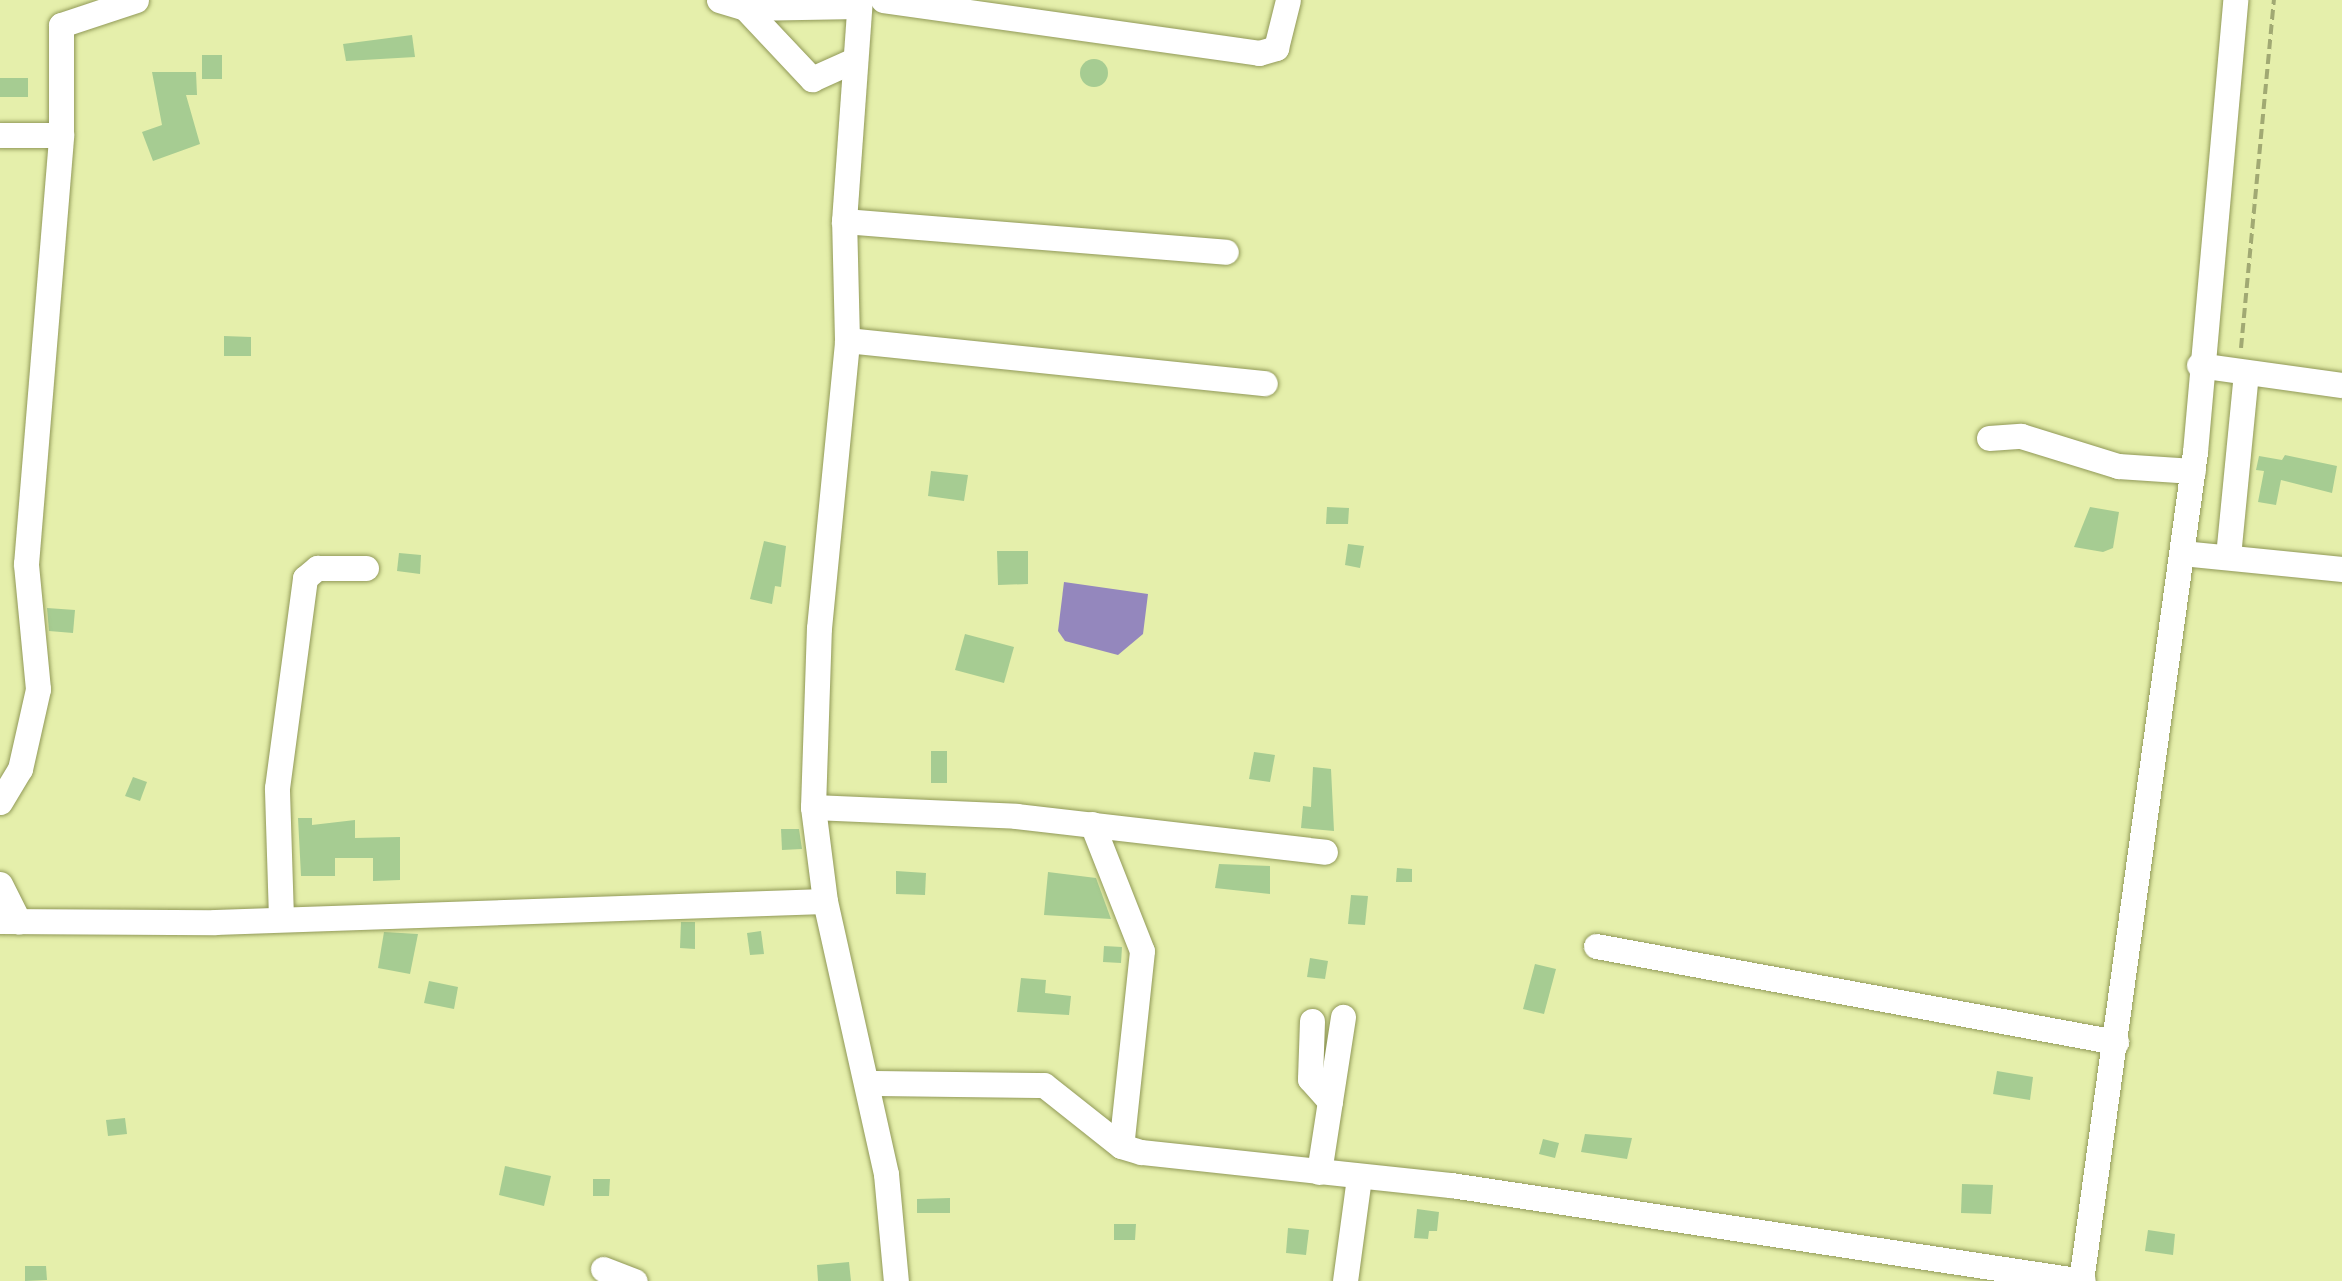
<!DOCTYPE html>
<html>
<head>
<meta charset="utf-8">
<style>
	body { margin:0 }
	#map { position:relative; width:2342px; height:1281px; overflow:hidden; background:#e5efab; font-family:"Fira Sans Condensed",sans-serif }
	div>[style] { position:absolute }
	.water>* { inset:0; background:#9487bd }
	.building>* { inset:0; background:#a6cc92 }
	.round { border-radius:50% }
	.path>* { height:4px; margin-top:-2px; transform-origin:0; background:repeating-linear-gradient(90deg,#a1a973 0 10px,transparent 0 15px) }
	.roads { filter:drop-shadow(0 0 2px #919958) drop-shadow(0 0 2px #919958) }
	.minor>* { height:25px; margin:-12.5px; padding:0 12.5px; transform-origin:12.5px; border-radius:12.5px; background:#fff }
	span { translate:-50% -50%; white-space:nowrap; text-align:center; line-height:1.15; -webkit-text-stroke:9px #f2fcb7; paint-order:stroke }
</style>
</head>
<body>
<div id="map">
	<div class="water">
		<div style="clip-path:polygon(1064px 582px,1148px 594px,1143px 634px,1118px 655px,1065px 641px,1058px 631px)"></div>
	</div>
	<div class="building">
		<div style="clip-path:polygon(412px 35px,415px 57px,346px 61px,343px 44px)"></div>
		<div style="clip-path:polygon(202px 55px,222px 55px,222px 79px,202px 79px)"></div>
		<div class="round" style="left:1080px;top:59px;width:28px;height:28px"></div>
		<div style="clip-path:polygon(152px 72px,196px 72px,197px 95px,186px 95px,200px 144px,153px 161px,142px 132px,162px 125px)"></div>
		<div style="clip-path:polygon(0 78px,28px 78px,28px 97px,0 97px)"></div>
		<div style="clip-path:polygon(224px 336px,251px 337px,251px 356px,224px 356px)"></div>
		<div style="clip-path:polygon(2285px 455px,2337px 466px,2332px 493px,2281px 480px,2276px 505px,2258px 502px,2264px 471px,2256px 470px,2259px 456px,2282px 460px)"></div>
		<div style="clip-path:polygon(931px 471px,968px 475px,964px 501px,928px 496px)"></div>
		<div style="clip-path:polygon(1327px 507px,1349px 508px,1348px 524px,1326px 524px)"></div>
		<div style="clip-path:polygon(2090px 507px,2119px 512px,2113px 548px,2103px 552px,2074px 547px)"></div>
		<div style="clip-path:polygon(764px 541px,786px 546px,781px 587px,775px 586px,772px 604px,750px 599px)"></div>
		<div style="clip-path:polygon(1348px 544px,1364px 546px,1360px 568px,1345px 565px)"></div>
		<div style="clip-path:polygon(997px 551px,1028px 551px,1028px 584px,998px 585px)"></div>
		<div style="clip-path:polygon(399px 553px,421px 555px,420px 574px,397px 571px)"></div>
		<div style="clip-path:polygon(47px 608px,75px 610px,73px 633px,49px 631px)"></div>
		<div style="clip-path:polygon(965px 634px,1014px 647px,1004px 683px,955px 670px)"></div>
		<div style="clip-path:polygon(931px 751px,947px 751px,947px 783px,931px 783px)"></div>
		<div style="clip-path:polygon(1254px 752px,1275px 755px,1270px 782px,1249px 779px)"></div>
		<div style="clip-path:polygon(1313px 767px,1331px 769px,1334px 831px,1301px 828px,1303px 806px,1311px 807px)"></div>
		<div style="clip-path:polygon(133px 777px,147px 782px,140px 801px,125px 796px)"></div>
		<div style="clip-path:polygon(298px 818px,312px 818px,312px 825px,355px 820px,355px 838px,400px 837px,400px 880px,373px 881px,373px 858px,335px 858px,335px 876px,301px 876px)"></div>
		<div style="clip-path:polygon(781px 829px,799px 829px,802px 849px,782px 850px)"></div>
		<div style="clip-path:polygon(1219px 864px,1270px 866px,1270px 894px,1215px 888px)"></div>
		<div style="clip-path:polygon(1397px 868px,1412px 869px,1412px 882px,1396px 882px)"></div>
		<div style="clip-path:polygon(896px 871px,926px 873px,925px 895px,896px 894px)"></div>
		<div style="clip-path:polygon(1048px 872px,1096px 878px,1111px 919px,1044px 915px)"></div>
		<div style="clip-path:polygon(1351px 895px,1368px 896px,1365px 925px,1348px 924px)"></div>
		<div style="clip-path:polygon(681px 922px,695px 922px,695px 949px,680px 948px)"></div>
		<div style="clip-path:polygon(761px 931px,764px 954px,750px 955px,747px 933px)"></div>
		<div style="clip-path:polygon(384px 932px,418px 934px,410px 974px,378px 968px)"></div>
		<div style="clip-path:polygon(1104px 946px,1122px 947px,1121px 963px,1103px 962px)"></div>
		<div style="clip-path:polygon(1310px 958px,1328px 961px,1325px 979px,1307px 977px)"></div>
		<div style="clip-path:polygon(1535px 964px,1556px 969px,1544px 1014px,1523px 1009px)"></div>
		<div style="clip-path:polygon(1021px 978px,1046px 980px,1045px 993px,1071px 996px,1069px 1015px,1017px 1012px)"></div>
		<div style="clip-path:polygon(429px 981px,458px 987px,454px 1009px,424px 1003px)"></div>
		<div style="clip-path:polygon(1997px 1071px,2033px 1077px,2030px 1100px,1993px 1094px)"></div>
		<div style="clip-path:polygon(125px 1118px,127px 1134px,108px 1136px,106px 1120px)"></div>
		<div style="clip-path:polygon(1585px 1134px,1632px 1138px,1627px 1159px,1581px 1152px)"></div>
		<div style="clip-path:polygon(1543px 1139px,1559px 1143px,1555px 1158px,1539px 1154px)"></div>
		<div style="clip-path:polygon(505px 1166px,551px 1176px,544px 1206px,499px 1195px)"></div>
		<div style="clip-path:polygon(593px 1179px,610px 1179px,609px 1196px,593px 1196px)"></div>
		<div style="clip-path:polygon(1962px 1184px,1993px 1185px,1991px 1214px,1961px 1213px)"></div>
		<div style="clip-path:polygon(950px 1198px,950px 1213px,917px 1213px,917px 1199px)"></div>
		<div style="clip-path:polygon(1417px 1209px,1439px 1212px,1437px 1231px,1429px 1231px,1428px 1239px,1414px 1238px)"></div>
		<div style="clip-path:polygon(1114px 1224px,1136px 1224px,1135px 1240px,1114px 1240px)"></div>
		<div style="clip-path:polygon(1288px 1228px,1309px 1230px,1306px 1255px,1286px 1253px)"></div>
		<div style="clip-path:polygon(2148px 1230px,2175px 1234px,2173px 1255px,2145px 1251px)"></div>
		<div style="clip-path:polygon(849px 1262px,851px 1281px,818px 1281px,817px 1265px)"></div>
		<div style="clip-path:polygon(25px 1266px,46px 1266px,47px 1280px,25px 1281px)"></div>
	</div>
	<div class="path">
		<div style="left:2241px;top:348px;width:350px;rotate:-84.6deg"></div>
	</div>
	<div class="roads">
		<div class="minor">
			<div style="left:719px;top:0;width:27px;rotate:17deg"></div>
			<div style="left:745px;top:8px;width:98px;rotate:46.7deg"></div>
			<div style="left:812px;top:79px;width:46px;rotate:-24.3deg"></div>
			<div style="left:883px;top:0;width:380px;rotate:8deg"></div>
			<div style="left:1259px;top:53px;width:18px;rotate:-16deg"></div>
			<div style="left:1276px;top:48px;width:49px;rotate:-76deg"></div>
			<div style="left:745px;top:8px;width:114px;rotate:-1deg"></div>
			<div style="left:0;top:135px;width:61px"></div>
			<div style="left:61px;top:135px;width:110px;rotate:-90deg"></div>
			<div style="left:61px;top:25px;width:79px;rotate:-18.4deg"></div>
			<div style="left:844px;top:221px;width:383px;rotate:4.6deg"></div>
			<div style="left:847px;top:340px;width:420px;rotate:5.9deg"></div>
			<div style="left:2199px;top:365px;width:144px;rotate:8deg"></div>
			<div style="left:1989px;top:438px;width:32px;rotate:-4deg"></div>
			<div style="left:2021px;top:436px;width:102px;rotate:17.2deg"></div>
			<div style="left:2118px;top:466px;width:75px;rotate:3.8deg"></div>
			<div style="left:2182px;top:553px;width:161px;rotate:5.7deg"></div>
			<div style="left:2228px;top:556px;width:183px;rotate:-84.4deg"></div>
			<div style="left:0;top:802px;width:39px;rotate:-59deg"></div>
			<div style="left:20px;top:769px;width:82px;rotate:-77.3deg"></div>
			<div style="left:38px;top:689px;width:126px;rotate:-95.5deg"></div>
			<div style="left:26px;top:564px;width:430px;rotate:-85.3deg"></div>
			<div style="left:813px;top:807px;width:203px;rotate:2.5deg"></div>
			<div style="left:1016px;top:816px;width:311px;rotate:6.6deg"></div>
			<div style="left:1092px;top:824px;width:136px;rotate:68.5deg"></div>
			<div style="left:1142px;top:951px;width:196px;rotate:96.1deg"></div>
			<div style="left:0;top:884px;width:42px;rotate:63.4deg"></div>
			<div style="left:825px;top:901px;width:280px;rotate:77.4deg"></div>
			<div style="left:886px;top:1174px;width:107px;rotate:84.7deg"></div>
			<div style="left:281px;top:918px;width:130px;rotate:-91.8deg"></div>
			<div style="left:277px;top:788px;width:212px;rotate:-82.4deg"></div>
			<div style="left:305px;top:578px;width:16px;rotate:-40deg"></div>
			<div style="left:317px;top:568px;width:49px"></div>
			<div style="left:0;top:921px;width:215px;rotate:0.3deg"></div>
			<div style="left:215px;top:922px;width:610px;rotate:-1.97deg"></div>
			<div style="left:825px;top:901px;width:95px;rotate:-97.3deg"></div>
			<div style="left:813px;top:807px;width:179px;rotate:-88.1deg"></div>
			<div style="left:819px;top:628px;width:289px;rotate:-84.4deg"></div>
			<div style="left:847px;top:340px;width:119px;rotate:-91.4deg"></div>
			<div style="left:844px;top:221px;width:222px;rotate:-85.9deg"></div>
			<div style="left:1596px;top:946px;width:529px;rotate:10.46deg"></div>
			<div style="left:1312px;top:1021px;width:58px;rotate:92deg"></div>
			<div style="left:1310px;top:1079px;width:30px;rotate:48deg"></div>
			<div style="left:868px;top:1083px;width:176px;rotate:0.7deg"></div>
			<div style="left:1044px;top:1085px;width:98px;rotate:38.4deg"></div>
			<div style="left:1121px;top:1146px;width:21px;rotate:17deg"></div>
			<div style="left:1141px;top:1152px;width:312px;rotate:6.1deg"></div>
			<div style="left:1451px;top:1185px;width:639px;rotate:8.64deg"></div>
			<div style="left:1319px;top:1172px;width:157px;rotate:-81.2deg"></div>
			<div style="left:603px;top:1269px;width:34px;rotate:21deg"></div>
			<div style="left:1345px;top:1281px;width:105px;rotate:-82.3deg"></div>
			<div style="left:2081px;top:1281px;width:837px;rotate:-82.17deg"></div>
			<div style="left:2195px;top:452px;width:454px;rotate:-84.9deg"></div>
		</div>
	</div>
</div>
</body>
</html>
